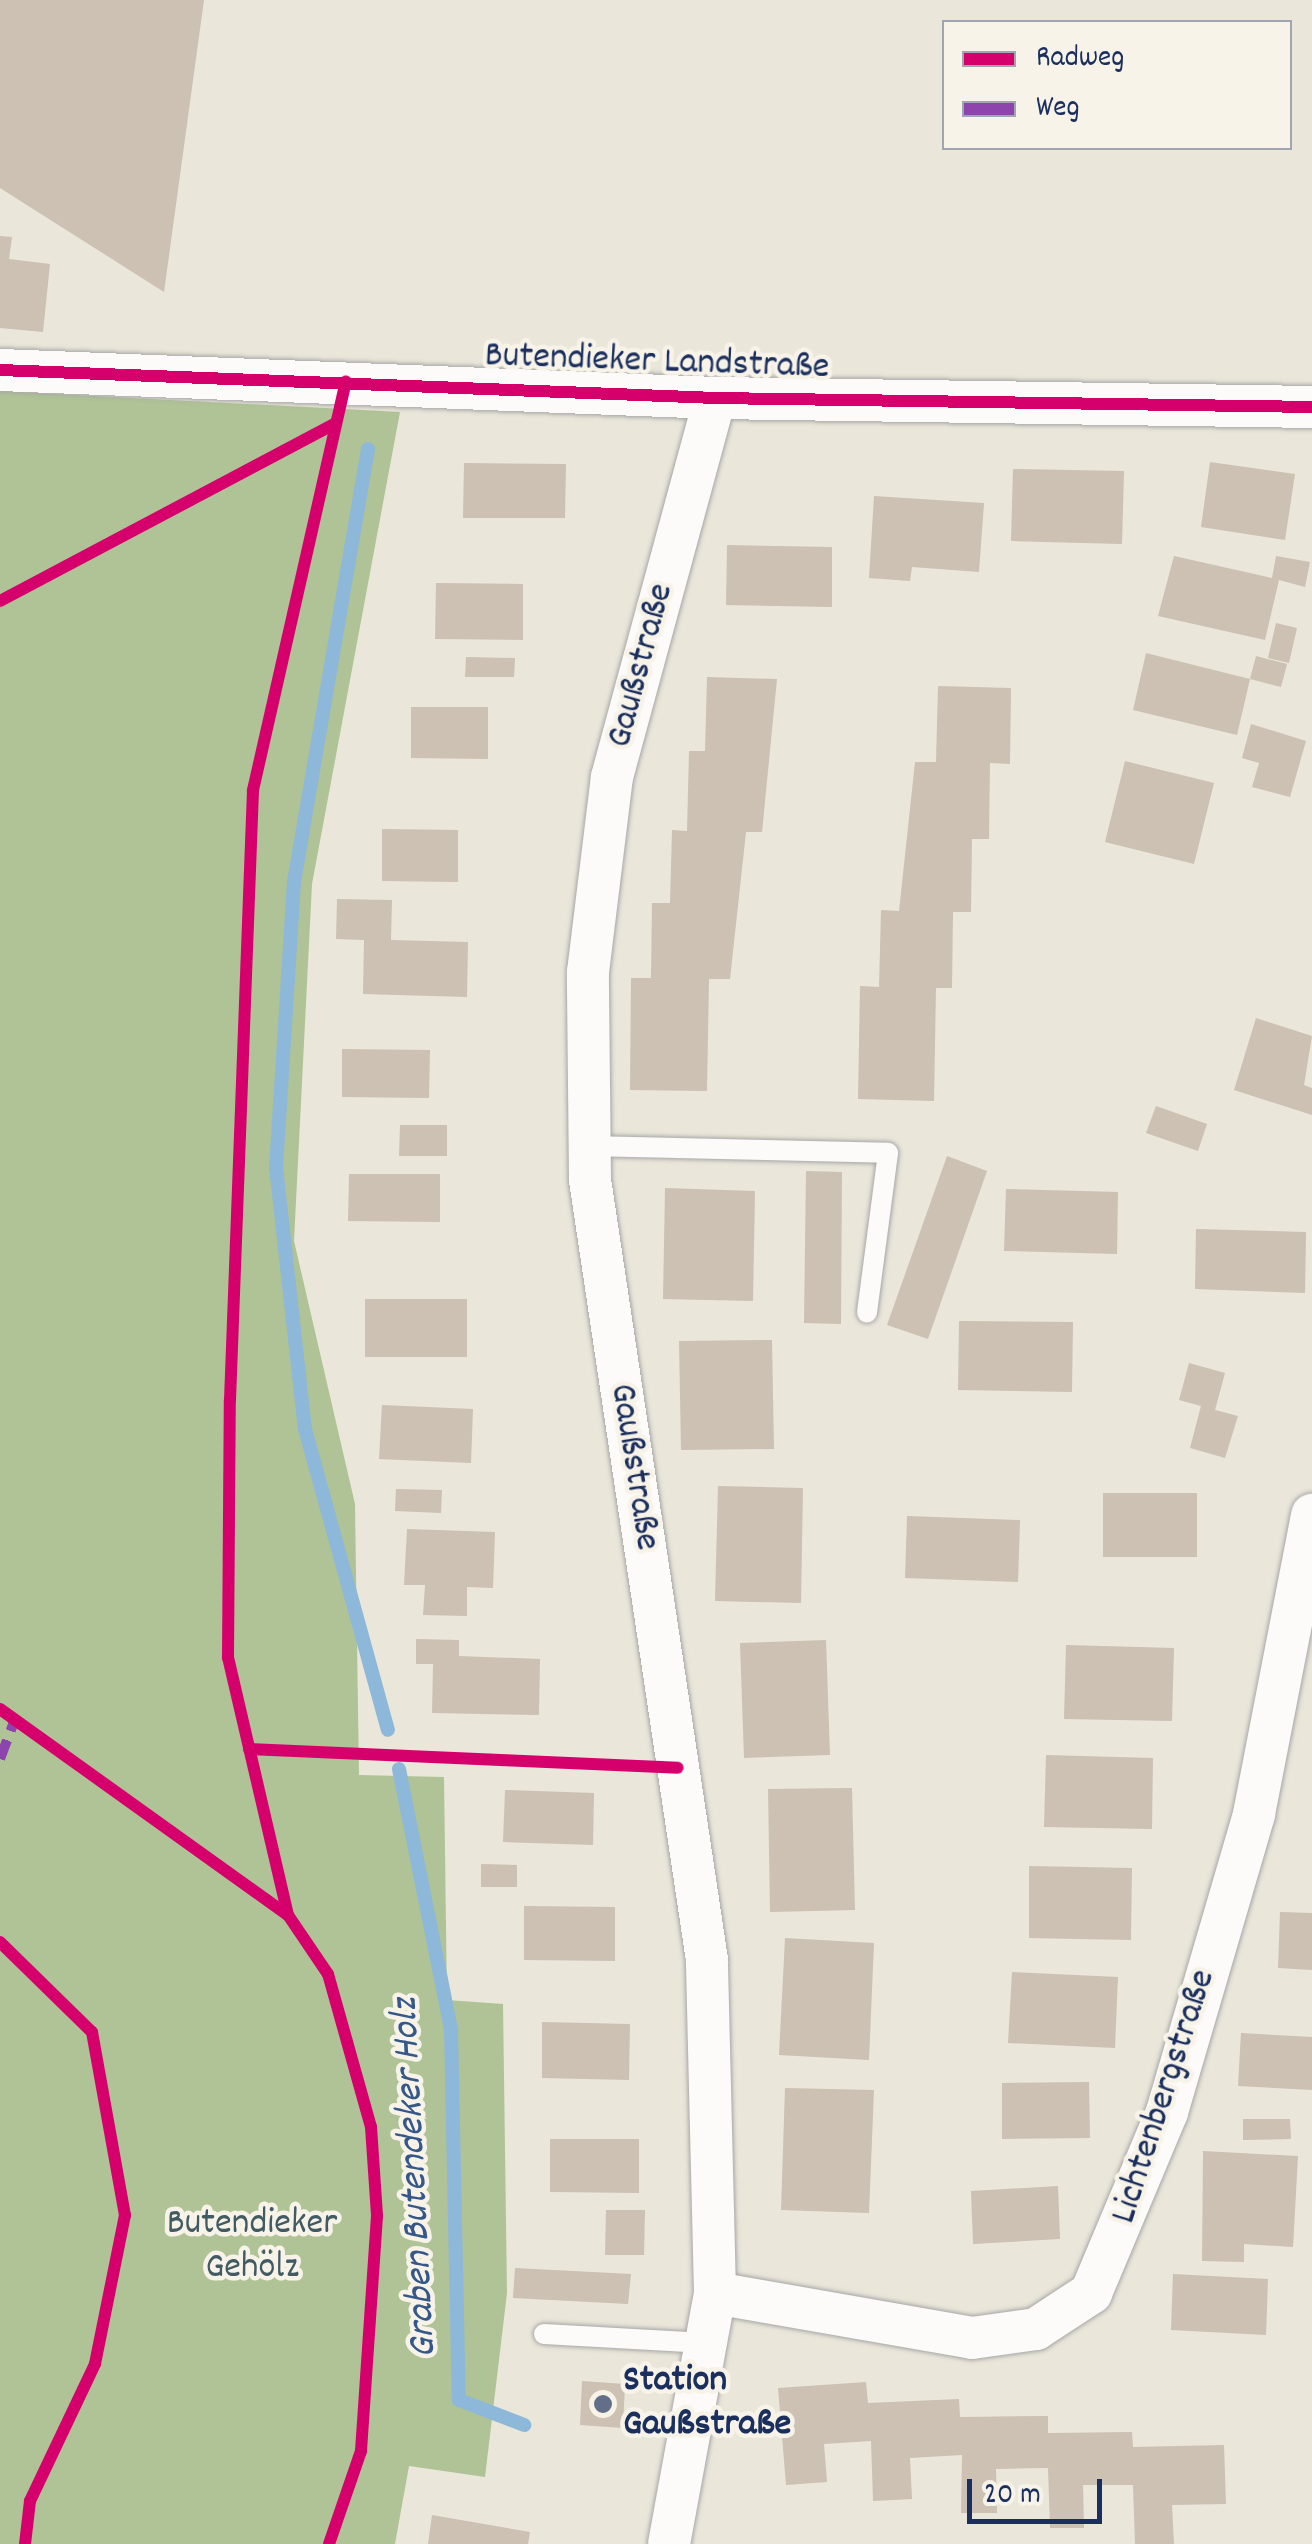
<!DOCTYPE html>
<html>
<head>
<meta charset="utf-8">
<style>
	body { margin:0 }
	#map { position:relative; width:1312px; height:2544px; overflow:hidden; background:#eae6da; font-family:Dekko,sans-serif }
	div>[style] { position:absolute }
	.forest>* { inset:0; background:#afc396 }
	.stream>* { height:14px; margin:-7px; padding:0 7px; transform-origin:7px; border-radius:7px; background:#8db8d9 }
	.building>* { inset:0; background:#ccc1b2 }
	.roads { filter:drop-shadow(0 0 2px #a7a7a6) drop-shadow(0 0 2px #a7a7a6) }
	.lane>* { height:20px; margin:-10px; padding:0 10px; transform-origin:10px; border-radius:10px; background:#fcfbf9 }
	.street>* { height:42px; margin:-21px; padding:0 21px; transform-origin:21px; border-radius:21px; background:#fcfbf9 }
	.quiet>* { height:10px; margin-top:-5px; transform-origin:0; background:repeating-linear-gradient(90deg,#8e44ad 0 20px,transparent 0 30px) }
	.cycleway>* { height:12px; margin:-6px; padding:0 6px; transform-origin:6px; border-radius:6px; background:#d6006c }
	.dots>* { width:28px; height:28px; translate:-50% -50%; box-sizing:border-box; border:5px solid #f7f3e8; border-radius:50% }
	span { translate:-50% -50%; white-space:nowrap; text-align:center; line-height:1.15; -webkit-text-stroke:9px #f7f3e8; paint-order:stroke }
	.street-label { font-size:38px; color:#1b2f5e }
	.park-label { font-size:38px; color:#425a62 }
	.poi-label { font-size:38px; color:#1b2f5e; font-weight:700 }
	.left { translate:0 -50%; text-align:left }
	.water-label { font-size:40px; color:#355889; font-style:italic }
	.legend { position:absolute; left:942px; top:20px; width:350px; height:130px; box-sizing:border-box; background:#f7f3e8; border:2px solid #9fa5b1; margin:0; padding:12px 18px; list-style:none; font-size:30px; color:#1b2f5e }
	.legend li { display:flex; align-items:center; gap:20px; height:50px }
	.legend b { width:50px; border:2px solid #9fa5b1 }
	.scale { position:absolute; left:967px; top:2479px; width:135px; height:45px; box-sizing:border-box; border:5px solid #1b2f5e; border-top:0; padding-left:12px; font-size:30px; line-height:35px; white-space:nowrap; color:#1b2f5e; -webkit-text-stroke:8px #f7f3e8; paint-order:stroke }
</style>
</head>
<body>
<div id="map">
	<div class="forest">
		<div style="clip-path:polygon(0 391px,400px 412px,312px 884px,294px 1241px,355px 1504px,359px 1775px,444px 1777px,447px 2000px,503px 2004px,507px 2293px,485px 2477px,409px 2466px,395px 2544px,0 2544px)"></div>
	</div>
	<div class="stream">
		<div style="left:368px;top:449px;width:439px;rotate:99.7deg"></div>
		<div style="left:294px;top:882px;width:286px;rotate:93.6deg"></div>
		<div style="left:276px;top:1167px;width:264px;rotate:83.7deg"></div>
		<div style="left:305px;top:1429px;width:312px;rotate:74.6deg"></div>
		<div style="left:399px;top:1769px;width:266px;rotate:78.7deg"></div>
		<div style="left:451px;top:2030px;width:370px;rotate:88.8deg"></div>
		<div style="left:459px;top:2400px;width:70px;rotate:21deg"></div>
	</div>
	<div class="building">
		<div style="clip-path:polygon(0 0,204px 0,164px 292px,0 188px)"></div>
		<div style="clip-path:polygon(0 236px,12px 237px,9px 259px,50px 264px,43px 332px,0 328px)"></div>
		<div style="clip-path:polygon(1210px 462px,1295px 474px,1285px 540px,1201px 527px)"></div>
		<div style="clip-path:polygon(464px 463px,566px 464px,565px 518px,463px 518px)"></div>
		<div style="clip-path:polygon(1013px 469px,1124px 471px,1122px 544px,1011px 541px)"></div>
		<div style="clip-path:polygon(874px 496px,984px 503px,979px 572px,912px 567px,910px 581px,869px 578px)"></div>
		<div style="clip-path:polygon(727px 545px,832px 547px,832px 607px,726px 605px)"></div>
		<div style="clip-path:polygon(1174px 556px,1272px 578px,1276px 556px,1310px 562px,1305px 587px,1279px 580px,1265px 640px,1158px 616px)"></div>
		<div style="clip-path:polygon(436px 583px,523px 584px,523px 640px,435px 639px)"></div>
		<div style="clip-path:polygon(1276px 623px,1297px 628px,1289px 663px,1268px 658px)"></div>
		<div style="clip-path:polygon(1146px 653px,1250px 679px,1237px 735px,1133px 710px)"></div>
		<div style="clip-path:polygon(1256px 656px,1287px 664px,1281px 687px,1250px 679px)"></div>
		<div style="clip-path:polygon(466px 657px,515px 658px,514px 677px,465px 677px)"></div>
		<div style="clip-path:polygon(707px 677px,777px 679px,762px 832px,746px 832px,730px 979px,709px 979px,707px 1091px,630px 1090px,631px 978px,651px 978px,652px 903px,670px 903px,672px 830px,687px 831px,689px 751px,705px 751px)"></div>
		<div style="clip-path:polygon(938px 686px,1011px 688px,1010px 764px,990px 763px,989px 839px,972px 839px,971px 912px,953px 912px,952px 988px,936px 988px,934px 1101px,858px 1099px,860px 986px,879px 987px,881px 910px,899px 911px,915px 762px,936px 762px)"></div>
		<div style="clip-path:polygon(411px 707px,488px 707px,488px 759px,411px 758px)"></div>
		<div style="clip-path:polygon(1251px 724px,1306px 741px,1290px 797px,1252px 787px,1259px 763px,1242px 758px)"></div>
		<div style="clip-path:polygon(1125px 761px,1214px 783px,1194px 864px,1105px 842px)"></div>
		<div style="clip-path:polygon(382px 829px,458px 830px,458px 882px,382px 881px)"></div>
		<div style="clip-path:polygon(337px 899px,392px 900px,391px 940px,468px 942px,467px 997px,363px 994px,364px 940px,336px 939px)"></div>
		<div style="clip-path:polygon(1256px 1018px,1312px 1036px,1304px 1085px,1312px 1088px,1312px 1115px,1234px 1090px)"></div>
		<div style="clip-path:polygon(342px 1049px,430px 1050px,429px 1098px,342px 1097px)"></div>
		<div style="clip-path:polygon(1156px 1106px,1207px 1124px,1198px 1151px,1146px 1133px)"></div>
		<div style="clip-path:polygon(400px 1125px,447px 1125px,447px 1156px,399px 1156px)"></div>
		<div style="clip-path:polygon(947px 1156px,987px 1171px,928px 1339px,887px 1325px)"></div>
		<div style="clip-path:polygon(806px 1171px,842px 1172px,841px 1324px,804px 1323px)"></div>
		<div style="clip-path:polygon(349px 1174px,440px 1174px,440px 1222px,348px 1221px)"></div>
		<div style="clip-path:polygon(665px 1188px,755px 1191px,753px 1301px,663px 1299px)"></div>
		<div style="clip-path:polygon(1006px 1189px,1118px 1192px,1117px 1254px,1004px 1251px)"></div>
		<div style="clip-path:polygon(1196px 1229px,1306px 1232px,1305px 1293px,1195px 1289px)"></div>
		<div style="clip-path:polygon(365px 1299px,467px 1299px,467px 1357px,365px 1357px)"></div>
		<div style="clip-path:polygon(959px 1321px,1073px 1322px,1072px 1392px,958px 1390px)"></div>
		<div style="clip-path:polygon(772px 1340px,774px 1449px,681px 1450px,679px 1341px)"></div>
		<div style="clip-path:polygon(1189px 1363px,1225px 1373px,1215px 1410px,1238px 1416px,1225px 1458px,1190px 1448px,1201px 1406px,1179px 1400px)"></div>
		<div style="clip-path:polygon(382px 1405px,473px 1409px,471px 1463px,379px 1459px)"></div>
		<div style="clip-path:polygon(718px 1486px,803px 1488px,801px 1603px,715px 1601px)"></div>
		<div style="clip-path:polygon(396px 1489px,442px 1490px,441px 1513px,395px 1511px)"></div>
		<div style="clip-path:polygon(1103px 1493px,1197px 1493px,1197px 1557px,1103px 1557px)"></div>
		<div style="clip-path:polygon(907px 1516px,1020px 1520px,1018px 1582px,905px 1578px)"></div>
		<div style="clip-path:polygon(407px 1529px,495px 1532px,493px 1588px,467px 1587px,467px 1616px,423px 1615px,425px 1585px,404px 1585px)"></div>
		<div style="clip-path:polygon(416px 1639px,459px 1640px,459px 1656px,540px 1659px,539px 1715px,432px 1713px,433px 1664px,416px 1664px)"></div>
		<div style="clip-path:polygon(826px 1640px,830px 1755px,744px 1758px,740px 1643px)"></div>
		<div style="clip-path:polygon(1066px 1645px,1174px 1648px,1172px 1721px,1064px 1719px)"></div>
		<div style="clip-path:polygon(1046px 1755px,1153px 1758px,1152px 1829px,1044px 1827px)"></div>
		<div style="clip-path:polygon(852px 1788px,855px 1910px,770px 1912px,768px 1789px)"></div>
		<div style="clip-path:polygon(505px 1790px,594px 1793px,593px 1845px,503px 1842px)"></div>
		<div style="clip-path:polygon(481px 1864px,517px 1865px,517px 1887px,481px 1887px)"></div>
		<div style="clip-path:polygon(1029px 1866px,1132px 1868px,1131px 1940px,1029px 1938px)"></div>
		<div style="clip-path:polygon(524px 1906px,615px 1907px,615px 1961px,524px 1960px)"></div>
		<div style="clip-path:polygon(1280px 1912px,1312px 1913px,1312px 1970px,1278px 1968px)"></div>
		<div style="clip-path:polygon(785px 1938px,874px 1943px,869px 2060px,779px 2055px)"></div>
		<div style="clip-path:polygon(1012px 1972px,1118px 1977px,1115px 2048px,1008px 2043px)"></div>
		<div style="clip-path:polygon(542px 2022px,630px 2024px,629px 2080px,542px 2078px)"></div>
		<div style="clip-path:polygon(1241px 2033px,1312px 2037px,1312px 2090px,1238px 2086px)"></div>
		<div style="clip-path:polygon(1089px 2082px,1090px 2138px,1002px 2139px,1002px 2083px)"></div>
		<div style="clip-path:polygon(785px 2088px,874px 2090px,869px 2213px,781px 2210px)"></div>
		<div style="clip-path:polygon(1243px 2119px,1290px 2119px,1291px 2139px,1243px 2140px)"></div>
		<div style="clip-path:polygon(550px 2139px,639px 2139px,639px 2193px,550px 2192px)"></div>
		<div style="clip-path:polygon(1203px 2151px,1298px 2156px,1293px 2247px,1244px 2244px,1244px 2262px,1202px 2261px)"></div>
		<div style="clip-path:polygon(1058px 2186px,1060px 2239px,973px 2244px,971px 2191px)"></div>
		<div style="clip-path:polygon(606px 2210px,645px 2210px,644px 2255px,605px 2255px)"></div>
		<div style="clip-path:polygon(515px 2268px,631px 2274px,628px 2304px,513px 2298px)"></div>
		<div style="clip-path:polygon(1173px 2274px,1268px 2279px,1266px 2335px,1171px 2330px)"></div>
		<div style="clip-path:polygon(582px 2381px,625px 2384px,623px 2428px,580px 2425px)"></div>
		<div style="clip-path:polygon(866px 2382px,868px 2403px,959px 2399px,960px 2417px,1048px 2416px,1048px 2433px,1132px 2432px,1133px 2447px,1224px 2445px,1226px 2504px,1172px 2505px,1174px 2544px,1135px 2544px,1133px 2485px,1083px 2485px,1084px 2528px,1050px 2528px,1048px 2468px,996px 2469px,997px 2513px,961px 2513px,962px 2455px,910px 2458px,912px 2499px,873px 2501px,871px 2441px,824px 2444px,827px 2482px,786px 2485px,778px 2388px)"></div>
		<div style="clip-path:polygon(432px 2515px,530px 2532px,528px 2544px,428px 2544px)"></div>
	</div>
	<div class="roads">
		<div class="lane">
			<div style="left:587px;top:1146px;width:301px;rotate:1.3deg"></div>
			<div style="left:888px;top:1153px;width:161px;rotate:97.5deg"></div>
			<div style="left:544px;top:2334px;width:162px;rotate:3.2deg"></div>
		</div>
		<div class="street">
			<div style="left:0;top:370px;width:716px;rotate:2.24deg"></div>
			<div style="left:715px;top:398px;width:597px;rotate:0.86deg"></div>
			<div style="left:715px;top:2293px;width:261px;rotate:9.9deg"></div>
			<div style="left:972px;top:2338px;width:65px;rotate:-8deg"></div>
			<div style="left:1036px;top:2329px;width:66px;rotate:-33.2deg"></div>
			<div style="left:1091px;top:2293px;width:196px;rotate:-67.2deg"></div>
			<div style="left:1167px;top:2112px;width:310px;rotate:-73.7deg"></div>
			<div style="left:1254px;top:1814px;width:305px;rotate:-79deg"></div>
			<div style="left:669px;top:2544px;width:255px;rotate:-79.6deg"></div>
			<div style="left:715px;top:2293px;width:333px;rotate:-91.4deg"></div>
			<div style="left:707px;top:1960px;width:789px;rotate:-98.53deg"></div>
			<div style="left:590px;top:1180px;width:208px;rotate:-90.6deg"></div>
			<div style="left:588px;top:972px;width:196px;rotate:-83deg"></div>
			<div style="left:612px;top:777px;width:393px;rotate:-74.8deg"></div>
		</div>
	</div>
	<div class="quiet">
		<div style="left:0;top:1759px;width:43px;rotate:-69.4deg"></div>
	</div>
	<div class="cycleway">
		<div style="left:0;top:370px;width:716px;rotate:2.24deg"></div>
		<div style="left:715px;top:398px;width:597px;rotate:0.86deg"></div>
		<div style="left:0;top:601px;width:380px;rotate:-27.9deg"></div>
		<div style="left:0;top:1709px;width:354px;rotate:35.6deg"></div>
		<div style="left:288px;top:1915px;width:71px;rotate:55.9deg"></div>
		<div style="left:328px;top:1974px;width:159px;rotate:74.3deg"></div>
		<div style="left:371px;top:2127px;width:89px;rotate:86.1deg"></div>
		<div style="left:377px;top:2216px;width:236px;rotate:93.9deg"></div>
		<div style="left:361px;top:2451px;width:98px;rotate:109deg"></div>
		<div style="left:249px;top:1749px;width:429px;rotate:2.5deg"></div>
		<div style="left:288px;top:1915px;width:264px;rotate:-103.1deg"></div>
		<div style="left:228px;top:1658px;width:258px;rotate:-89.6deg"></div>
		<div style="left:230px;top:1400px;width:610px;rotate:-87.84deg"></div>
		<div style="left:253px;top:790px;width:419px;rotate:-77.2deg"></div>
		<div style="left:0;top:1942px;width:129px;rotate:44.4deg"></div>
		<div style="left:92px;top:2032px;width:186px;rotate:79.8deg"></div>
		<div style="left:125px;top:2215px;width:152px;rotate:101.4deg"></div>
		<div style="left:95px;top:2364px;width:152px;rotate:115.4deg"></div>
		<div style="left:30px;top:2501px;width:43px;rotate:96.6deg"></div>
	</div>
	<div class="dots">
		<div style="left:603px;top:2404px;background:#636f89"></div>
	</div>
	<div class="street-label">
		<span style="left:657px;top:363px;rotate:2deg">Butendieker Landstraße</span>
		<span style="left:642px;top:666px;rotate:-75deg">Gaußstraße</span>
		<span style="left:633px;top:1467px;rotate:81deg">Gaußstraße</span>
		<span style="left:1165px;top:2097px;rotate:-72deg">Lichtenbergstraße</span>
	</div>
	<div class="park-label">
		<span style="left:252px;top:2247px">Butendieker<br>Gehölz</span>
	</div>
	<div class="poi-label">
		<span class="left" style="left:623px;top:2404px">Station<br>Gaußstraße</span>
	</div>
	<div class="water-label">
		<span style="left:417px;top:2178px;rotate:-93deg">Graben Butendeker Holz</span>
	</div>
	<ul class="legend">
	<li><b style="height:12px;background:#d6006c"></b>Radweg</li>
	<li><b style="height:12px;background:#8e44ad"></b>Weg</li>
	</ul>
	<div class="scale">20 m</div>
</div>
</body>
</html>
